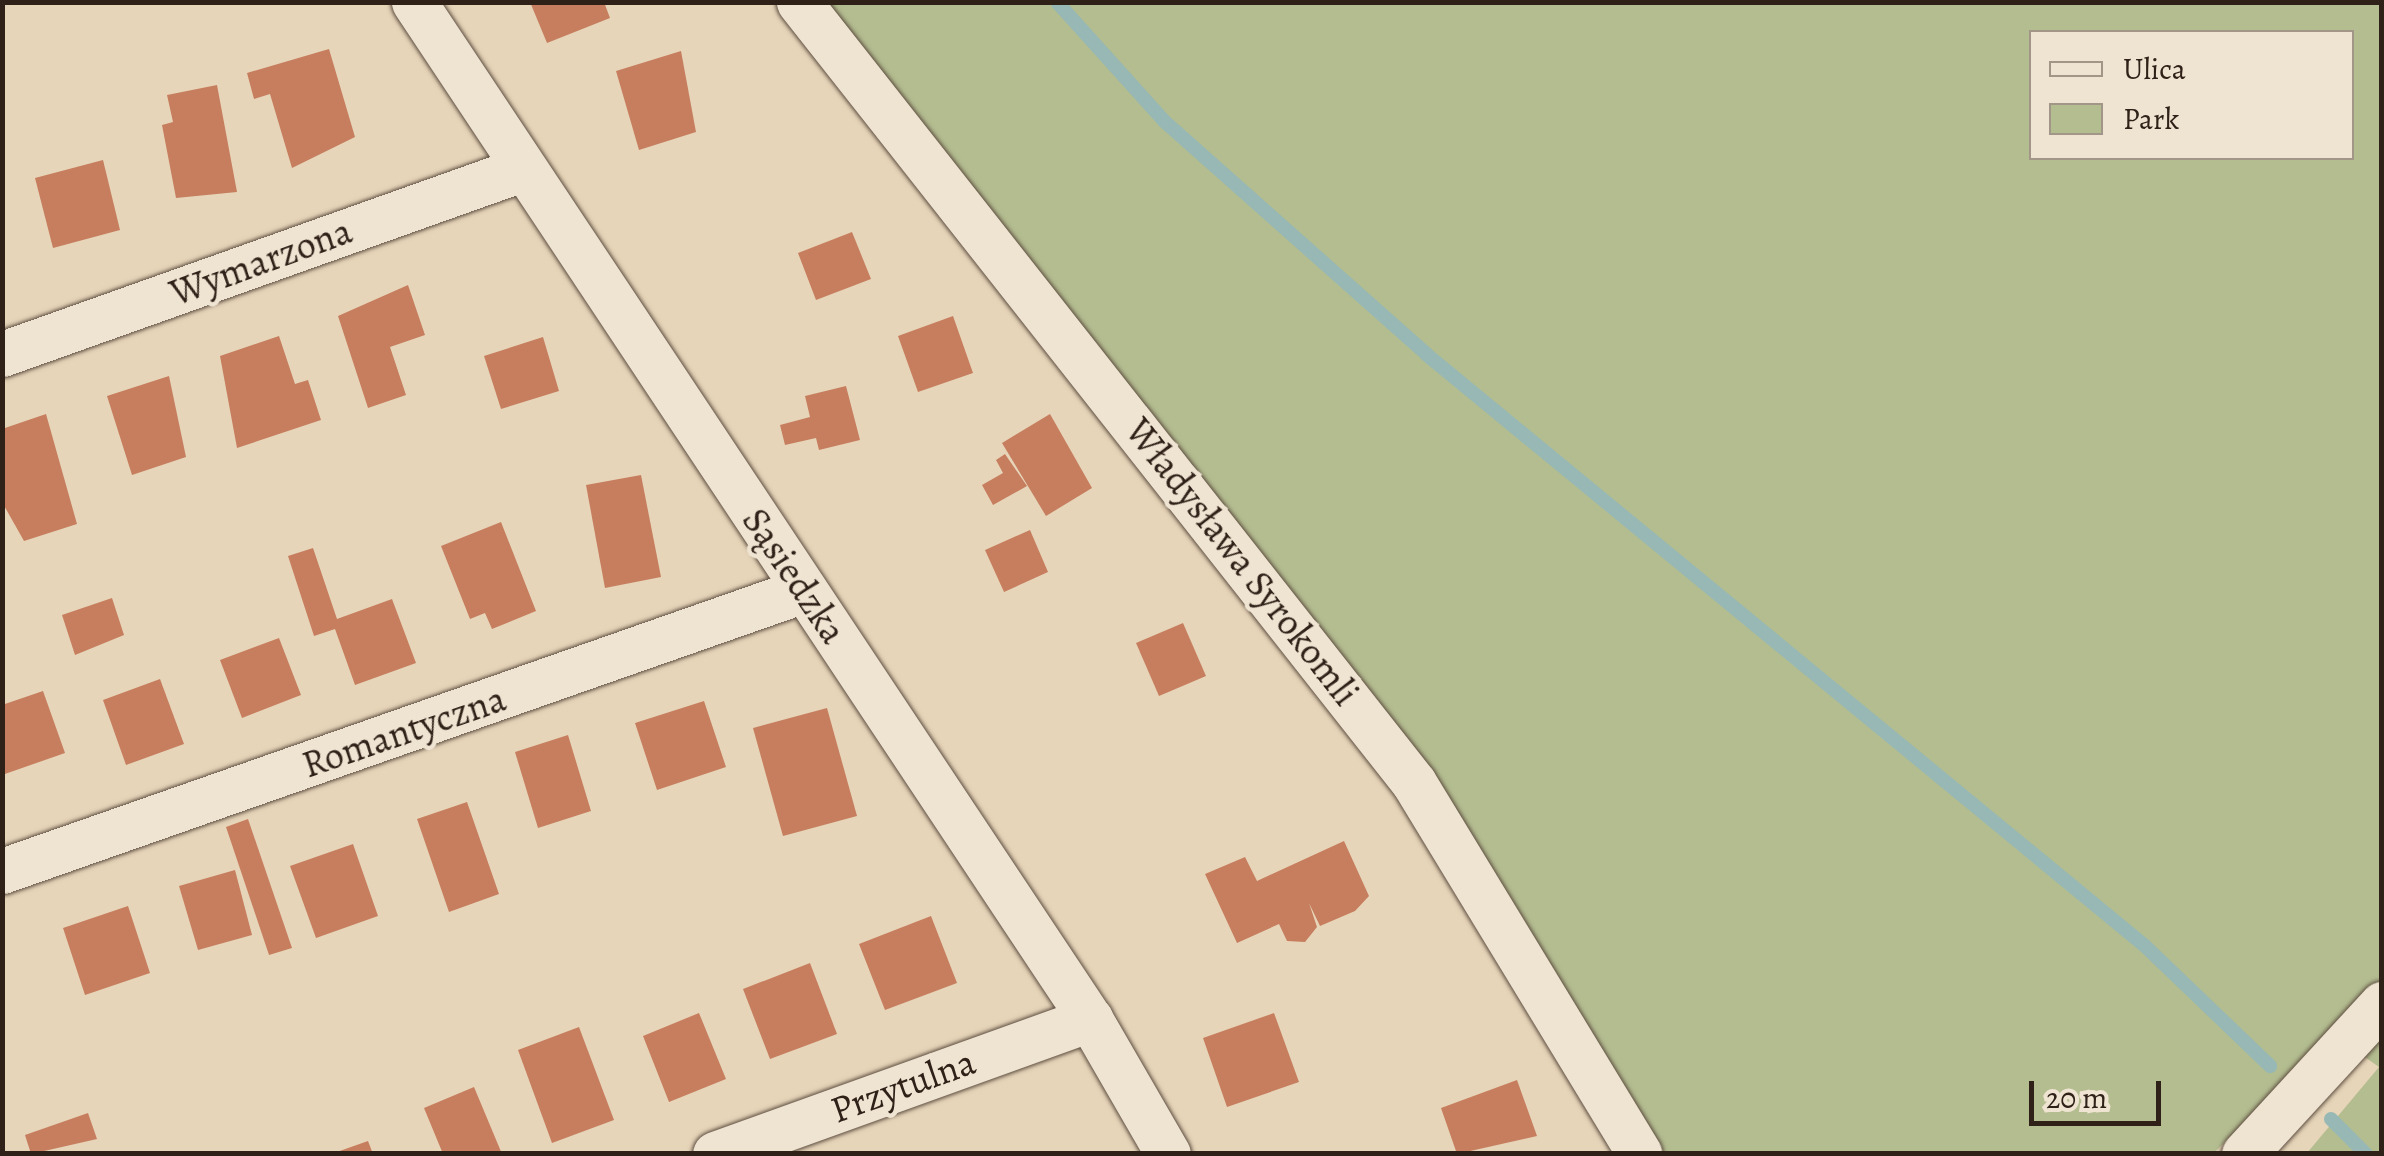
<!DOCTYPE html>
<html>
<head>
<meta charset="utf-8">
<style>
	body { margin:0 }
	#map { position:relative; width:2384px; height:1156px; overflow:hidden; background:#e7d5b9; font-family:Alegreya,serif }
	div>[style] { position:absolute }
	.green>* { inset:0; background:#b4bd90 }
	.stream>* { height:14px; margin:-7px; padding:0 7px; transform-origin:7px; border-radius:7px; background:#97b8b4 }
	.building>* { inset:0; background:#c67e5f }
	.roads { filter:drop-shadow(0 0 2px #5d4e40) drop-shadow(0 0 2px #5d4e40) }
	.street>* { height:45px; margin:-22.5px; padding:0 22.5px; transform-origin:22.5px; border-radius:22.5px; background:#efe4d2 }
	span { translate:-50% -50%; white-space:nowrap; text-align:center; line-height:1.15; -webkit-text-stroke:9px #efe4d2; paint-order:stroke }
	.street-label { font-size:38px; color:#2f2118 }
	.frame { position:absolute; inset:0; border:5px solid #2f2118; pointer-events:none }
	.legend { position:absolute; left:2029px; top:30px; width:325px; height:130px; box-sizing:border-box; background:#efe4d2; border:2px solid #a29688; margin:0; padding:12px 18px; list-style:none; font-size:30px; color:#2f2118 }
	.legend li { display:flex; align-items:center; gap:20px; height:50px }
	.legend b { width:50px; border:2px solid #a29688 }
	.scale { position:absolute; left:2029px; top:1081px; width:132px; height:45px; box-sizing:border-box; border:5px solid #2f2118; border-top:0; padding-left:12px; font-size:30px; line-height:35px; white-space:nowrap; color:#2f2118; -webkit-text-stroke:8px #efe4d2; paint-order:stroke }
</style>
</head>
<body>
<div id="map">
	<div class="green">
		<div style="clip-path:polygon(evenodd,812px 3px,2381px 3px,2381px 1153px,2307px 1153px,2379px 1067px,2332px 1034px,2214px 1153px,1663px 1153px,1408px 741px,812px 3px,2032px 32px,2352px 32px,2352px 158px,2032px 158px,2032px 32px)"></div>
	</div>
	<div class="stream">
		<div style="left:1057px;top:2px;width:160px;rotate:48deg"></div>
		<div style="left:1164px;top:121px;width:351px;rotate:41.6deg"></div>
		<div style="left:1426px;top:354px;width:930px;rotate:39.46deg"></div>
		<div style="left:2144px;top:945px;width:175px;rotate:43.8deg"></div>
		<div style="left:2331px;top:1119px;width:49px;rotate:45deg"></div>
	</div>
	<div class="building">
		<div style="clip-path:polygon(530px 2px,604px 2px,610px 18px,547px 43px)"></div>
		<div style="clip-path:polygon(329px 49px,355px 137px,292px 168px,270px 94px,254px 99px,247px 73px)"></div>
		<div style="clip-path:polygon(681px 51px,696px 132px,639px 150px,616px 71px)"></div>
		<div style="clip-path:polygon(217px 85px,237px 192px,176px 198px,162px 125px,173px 122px,167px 95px)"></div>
		<div style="clip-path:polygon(103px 160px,120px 230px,53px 248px,35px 178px)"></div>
		<div style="clip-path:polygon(852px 232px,871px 279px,816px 300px,798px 253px)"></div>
		<div style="clip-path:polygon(408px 285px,425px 335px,390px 347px,406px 395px,368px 408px,338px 316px)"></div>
		<div style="clip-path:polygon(953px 316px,973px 373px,918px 392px,898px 336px)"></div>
		<div style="clip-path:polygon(279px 336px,295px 384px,308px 380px,321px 420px,237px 448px,220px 356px)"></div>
		<div style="clip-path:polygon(543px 337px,559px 391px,501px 409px,484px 356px)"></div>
		<div style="clip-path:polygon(169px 376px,186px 457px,132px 475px,107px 396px)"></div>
		<div style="clip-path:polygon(846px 386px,860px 440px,819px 450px,816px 438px,785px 445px,780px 425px,810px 417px,805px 396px)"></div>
		<div style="clip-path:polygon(46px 414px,77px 524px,24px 541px,2px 502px,2px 429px)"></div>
		<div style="clip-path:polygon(1050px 414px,1092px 488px,1046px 516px,1002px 443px)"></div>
		<div style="clip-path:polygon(1005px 454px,1027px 486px,993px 505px,982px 485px,1003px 473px,996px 460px)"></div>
		<div style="clip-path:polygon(641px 475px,661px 577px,605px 588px,586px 485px)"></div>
		<div style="clip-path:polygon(501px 522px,536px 611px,492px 629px,485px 613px,470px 619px,441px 546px)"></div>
		<div style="clip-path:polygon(1030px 530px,1048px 572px,1004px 592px,985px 550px)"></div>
		<div style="clip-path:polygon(313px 548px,337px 619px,392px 599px,416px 663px,355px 685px,335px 629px,314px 636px,288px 556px)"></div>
		<div style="clip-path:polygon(112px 598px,124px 635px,75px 655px,62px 615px)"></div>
		<div style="clip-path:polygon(1183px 623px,1206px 676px,1159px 696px,1136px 643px)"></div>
		<div style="clip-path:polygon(279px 638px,301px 695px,242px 718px,220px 660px)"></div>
		<div style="clip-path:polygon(160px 679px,184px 744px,126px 765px,103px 700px)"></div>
		<div style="clip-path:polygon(43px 691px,65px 753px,2px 775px,2px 705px)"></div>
		<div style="clip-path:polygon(704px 701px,726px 767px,657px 790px,635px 723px)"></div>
		<div style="clip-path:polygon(827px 708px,857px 816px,783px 836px,753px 728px)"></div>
		<div style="clip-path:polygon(568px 735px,591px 811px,538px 828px,515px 752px)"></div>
		<div style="clip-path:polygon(467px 802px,499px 894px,449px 912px,417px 819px)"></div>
		<div style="clip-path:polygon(248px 819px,292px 948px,269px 955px,226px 827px)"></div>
		<div style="clip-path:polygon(1344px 841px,1369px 896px,1355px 911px,1320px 926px,1309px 903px,1317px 927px,1305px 942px,1287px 941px,1279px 924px,1237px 943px,1205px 874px,1245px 857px,1257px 881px)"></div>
		<div style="clip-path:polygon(353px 844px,378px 916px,316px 938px,290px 866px)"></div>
		<div style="clip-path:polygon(235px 870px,252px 935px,198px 950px,179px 886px)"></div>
		<div style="clip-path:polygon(128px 906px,150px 973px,85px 995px,63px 928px)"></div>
		<div style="clip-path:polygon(931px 916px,957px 983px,885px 1010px,859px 944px)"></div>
		<div style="clip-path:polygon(810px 963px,837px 1034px,770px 1059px,743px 989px)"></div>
		<div style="clip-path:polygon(699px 1013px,726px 1079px,669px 1102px,643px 1036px)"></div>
		<div style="clip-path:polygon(1274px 1013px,1299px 1082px,1227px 1107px,1203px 1038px)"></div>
		<div style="clip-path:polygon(579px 1027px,614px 1120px,552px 1143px,518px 1050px)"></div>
		<div style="clip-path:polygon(1517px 1080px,1537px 1136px,1457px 1154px,1441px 1108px)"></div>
		<div style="clip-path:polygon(474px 1087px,502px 1154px,443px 1154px,424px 1108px)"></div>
		<div style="clip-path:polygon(88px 1113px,97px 1139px,31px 1154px,25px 1135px)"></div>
		<div style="clip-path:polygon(368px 1141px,373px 1154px,334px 1154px,334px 1153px)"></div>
	</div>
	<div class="roads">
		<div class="street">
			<div style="left:414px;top:2px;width:1221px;rotate:56.39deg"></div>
			<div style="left:1090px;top:1019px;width:156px;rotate:60deg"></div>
			<div style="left:799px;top:2px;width:994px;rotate:51.78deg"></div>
			<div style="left:1414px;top:783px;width:434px;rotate:58.7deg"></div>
			<div style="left:2px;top:354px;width:549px;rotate:-19.59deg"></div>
			<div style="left:2px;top:871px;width:850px;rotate:-19.31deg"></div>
			<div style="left:715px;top:1154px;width:399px;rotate:-19.8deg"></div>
			<div style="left:2244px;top:1154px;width:204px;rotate:-47.4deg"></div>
		</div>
	</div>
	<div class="street-label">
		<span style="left:261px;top:262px;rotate:-20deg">Wymarzona</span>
		<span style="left:1242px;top:562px;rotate:52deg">Władysława Syrokomli</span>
		<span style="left:794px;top:576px;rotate:56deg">Sąsiedzka</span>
		<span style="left:404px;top:732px;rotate:-19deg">Romantyczna</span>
		<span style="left:903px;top:1086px;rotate:-20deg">Przytulna</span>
	</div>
	<div class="frame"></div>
	<ul class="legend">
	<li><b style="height:12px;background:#efe4d2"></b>Ulica</li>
	<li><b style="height:28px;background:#b4bd90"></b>Park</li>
	</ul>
	<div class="scale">20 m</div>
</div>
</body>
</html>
